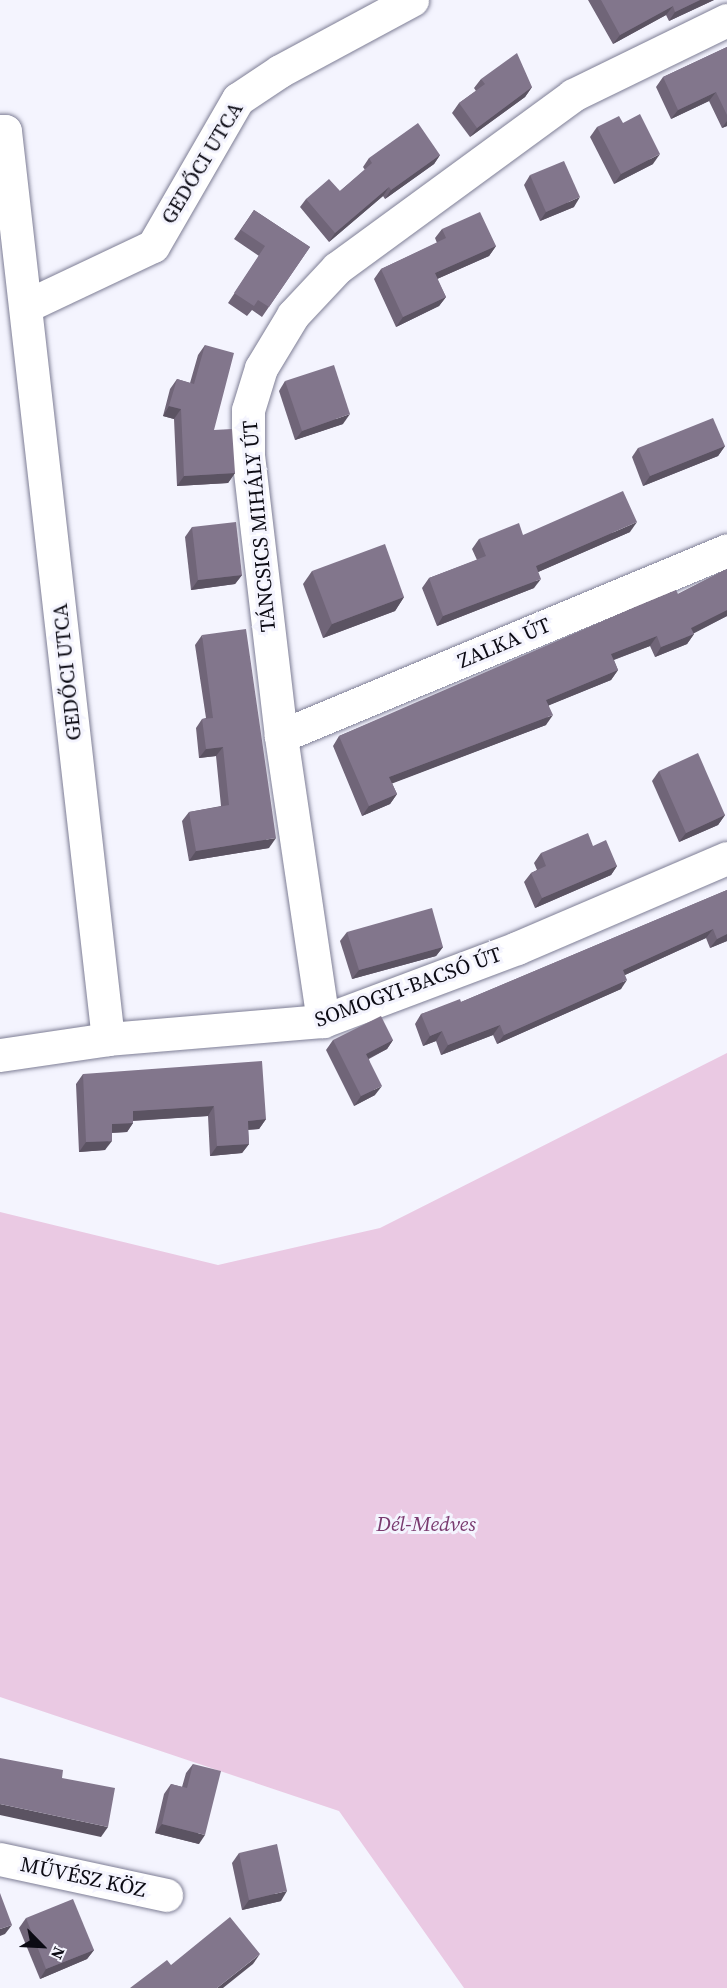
<!DOCTYPE html>
<html>
<head>
<meta charset="utf-8">
<style>
	body { margin:0 }
	#map { position:relative; width:727px; height:1988px; overflow:hidden; background:#f4f4fe; font-family:"Source Serif 4",serif }
	div>[style] { position:absolute }
	.green>* { inset:0; background:#eac9e3 }
	.roads { filter:drop-shadow(0 0 2px #7e7e95) drop-shadow(0 0 2px #7e7e95) }
	.street>* { height:33px; margin:-16.5px; padding:0 16.5px; transform-origin:16.5px; border-radius:16.5px; background:#fff }
	.wall>* { inset:0; background:#706578 }
	.shaded-wall>* { inset:0; background:#5b5362 }
	.building>* { inset:0; background:#82768c }
	span { translate:-50% -50%; white-space:nowrap; text-align:center; line-height:1.15; -webkit-text-stroke:6px #f4f4fe; paint-order:stroke }
	.street-label { font-size:21px; color:#0c0b14 }
	.park-label { font-size:21px; color:#7a3b70; font-style:italic }
	.north { position:absolute; left:12px; top:1916px; width:60px; height:60px; -webkit-text-stroke:4px #f4f4fe; paint-order:stroke; rotate:114deg; font-size:16px; font-weight:700; line-height:24px; text-align:center; color:#0c0b14 }
	.north::after { content:''; display:block; margin:auto; width:21px; height:27px; background:#0c0b14; clip-path:polygon(50% 0,100% 100%,50% 72%,0 100%) }
</style>
</head>
<body>
<div id="map">
	<div class="green">
		<div style="clip-path:polygon(727px 1053px,727px 1988px,464px 1988px,339px 1811px,0 1697px,0 1212px,218px 1265px,380px 1228px)"></div>
	</div>
	<div class="roads">
		<div class="street">
			<div style="left:0;top:131px;width:5px"></div>
			<div style="left:5px;top:131px;width:914px;rotate:83.53deg"></div>
			<div style="left:26px;top:306px;width:140px;rotate:-25.3deg"></div>
			<div style="left:153px;top:246px;width:170px;rotate:-60deg"></div>
			<div style="left:238px;top:99px;width:50px;rotate:-33.7deg"></div>
			<div style="left:280px;top:71px;width:150px;rotate:-28.3deg"></div>
			<div style="left:281px;top:736px;width:483px;rotate:-22.6deg"></div>
			<div style="left:323px;top:1021px;width:288px;rotate:-98.4deg"></div>
			<div style="left:281px;top:736px;width:281px;rotate:-96.7deg"></div>
			<div style="left:248px;top:457px;width:47px;rotate:-90deg"></div>
			<div style="left:248px;top:410px;width:44px;rotate:-72.8deg"></div>
			<div style="left:261px;top:368px;width:62px;rotate:-58.9deg"></div>
			<div style="left:293px;top:315px;width:64px;rotate:-46.9deg"></div>
			<div style="left:337px;top:268px;width:293px;rotate:-36.2deg"></div>
			<div style="left:573px;top:95px;width:171px;rotate:-26deg"></div>
			<div style="left:0;top:1055px;width:109px;rotate:-8.4deg"></div>
			<div style="left:108px;top:1039px;width:216px;rotate:-4.8deg"></div>
			<div style="left:323px;top:1021px;width:207px;rotate:-20.6deg"></div>
			<div style="left:517px;top:948px;width:228px;rotate:-23.2deg"></div>
			<div style="left:0;top:1859px;width:170px;rotate:12.2deg"></div>
		</div>
	</div>
	<div class="wall">
		<div style="clip-path:polygon(588px 0,714px 0,669px 21px,666px 15px,613px 44px)"></div>
		<div style="clip-path:polygon(727px 47px,727px 126px,722px 128px,709px 101px,671px 119px,656px 87px,663px 77px)"></div>
		<div style="clip-path:polygon(481px 79px,532px 87px,525px 97px,470px 137px,452px 113px,459px 103px,476px 91px,474px 88px)"></div>
		<div style="clip-path:polygon(623px 123px,653px 164px,614px 184px,590px 137px,597px 127px)"></div>
		<div style="clip-path:polygon(440px 155px,434px 164px,385px 199px,383px 196px,329px 242px,300px 207px,306px 199px,340px 191px,365px 170px,363px 167px,369px 158px)"></div>
		<div style="clip-path:polygon(530px 175px,574px 207px,540px 221px,524px 185px)"></div>
		<div style="clip-path:polygon(254px 210px,310px 247px,262px 317px,252px 310px,247px 316px,228px 303px,259px 256px,234px 239px)"></div>
		<div style="clip-path:polygon(442px 229px,496px 246px,489px 256px,437px 279px,446px 297px,439px 306px,396px 327px,374px 279px,381px 269px,437px 243px,435px 238px)"></div>
		<div style="clip-path:polygon(205px 345px,214px 430px,235px 473px,228px 483px,177px 486px,174px 419px,163px 416px,170px 389px,177px 379px,190px 383px,198px 355px)"></div>
		<div style="clip-path:polygon(285px 381px,343px 424px,295px 440px,279px 391px)"></div>
		<div style="clip-path:polygon(725px 446px,718px 456px,643px 486px,632px 457px,638px 448px)"></div>
		<div style="clip-path:polygon(192px 527px,242px 575px,235px 584px,191px 590px,185px 537px)"></div>
		<div style="clip-path:polygon(630px 532px,538px 572px,534px 588px,437px 626px,422px 588px,429px 578px,477px 560px,472px 549px,479px 539px,523px 535px)"></div>
		<div style="clip-path:polygon(727px 569px,727px 616px,693px 633px,694px 634px,687px 644px,655px 657px,650px 646px,614px 660px,618px 670px,611px 680px,549px 705px,546px 725px,392px 783px,397px 794px,390px 804px,362px 816px,333px 746px,339px 736px,678px 594px)"></div>
		<div style="clip-path:polygon(312px 571px,404px 597px,395px 611px,323px 638px,303px 584px)"></div>
		<div style="clip-path:polygon(202px 635px,269px 848px,189px 861px,182px 821px,189px 812px,221px 806px,216px 756px,199px 758px,196px 728px,202px 719px,206px 718px,195px 645px)"></div>
		<div style="clip-path:polygon(659px 771px,725px 815px,718px 825px,679px 842px,652px 781px)"></div>
		<div style="clip-path:polygon(593px 846px,617px 866px,611px 875px,535px 908px,524px 882px,531px 873px,537px 870px,534px 863px,541px 853px)"></div>
		<div style="clip-path:polygon(727px 890px,727px 941px,710px 948px,706px 938px,625px 975px,621px 989px,497px 1044px,493px 1035px,441px 1055px,436px 1041px,423px 1046px,415px 1024px,421px 1014px,461px 1002px)"></div>
		<div style="clip-path:polygon(347px 932px,443px 947px,436px 956px,352px 979px,340px 941px)"></div>
		<div style="clip-path:polygon(333px 1040px,393px 1040px,387px 1049px,369px 1059px,375px 1095px,354px 1106px,326px 1050px)"></div>
		<div style="clip-path:polygon(83px 1074px,266px 1119px,259px 1129px,248px 1130px,249px 1144px,242px 1153px,210px 1156px,208px 1116px,133px 1121px,133px 1123px,127px 1132px,112px 1133px,105px 1150px,79px 1152px,76px 1084px)"></div>
		<div style="clip-path:polygon(193px 1764px,199px 1844px,155px 1833px,164px 1794px,171px 1784px,182px 1787px,186px 1773px)"></div>
		<div style="clip-path:polygon(239px 1853px,281px 1901px,242px 1910px,232px 1863px)"></div>
		<div style="clip-path:polygon(26px 1918px,94px 1950px,87px 1959px,40px 1979px,19px 1928px)"></div>
	</div>
	<div class="shaded-wall">
		<div style="clip-path:polygon(700px 0,714px 0,669px 21px,675px 12px)"></div>
		<div style="clip-path:polygon(673px 6px,666px 15px,613px 44px,620px 35px)"></div>
		<div style="clip-path:polygon(532px 87px,525px 97px,470px 137px,477px 128px)"></div>
		<div style="clip-path:polygon(716px 92px,709px 101px,671px 119px,678px 110px)"></div>
		<div style="clip-path:polygon(727px 121px,727px 126px,722px 128px)"></div>
		<div style="clip-path:polygon(660px 154px,653px 164px,614px 184px,621px 174px)"></div>
		<div style="clip-path:polygon(440px 155px,434px 164px,385px 199px,391px 190px)"></div>
		<div style="clip-path:polygon(389px 187px,383px 196px,329px 242px,335px 233px)"></div>
		<div style="clip-path:polygon(580px 197px,574px 207px,540px 221px,546px 212px)"></div>
		<div style="clip-path:polygon(496px 246px,489px 256px,428px 283px,435px 273px)"></div>
		<div style="clip-path:polygon(446px 297px,439px 306px,396px 327px,403px 317px)"></div>
		<div style="clip-path:polygon(169px 406px,181px 409px,174px 419px,163px 416px)"></div>
		<div style="clip-path:polygon(350px 414px,343px 424px,295px 440px,302px 431px)"></div>
		<div style="clip-path:polygon(725px 446px,718px 456px,643px 486px,650px 476px)"></div>
		<div style="clip-path:polygon(235px 473px,228px 483px,177px 486px,184px 476px)"></div>
		<div style="clip-path:polygon(637px 522px,630px 532px,529px 576px,536px 566px)"></div>
		<div style="clip-path:polygon(242px 575px,235px 584px,191px 590px,198px 580px)"></div>
		<div style="clip-path:polygon(541px 579px,534px 588px,437px 626px,443px 616px)"></div>
		<div style="clip-path:polygon(404px 597px,395px 611px,323px 638px,332px 624px)"></div>
		<div style="clip-path:polygon(727px 610px,727px 616px,685px 638px,691px 628px)"></div>
		<div style="clip-path:polygon(694px 634px,687px 644px,655px 657px,661px 647px)"></div>
		<div style="clip-path:polygon(657px 636px,650px 646px,605px 663px,611px 654px)"></div>
		<div style="clip-path:polygon(618px 670px,611px 680px,540px 709px,546px 700px)"></div>
		<div style="clip-path:polygon(553px 715px,546px 725px,383px 787px,389px 777px)"></div>
		<div style="clip-path:polygon(223px 747px,216px 756px,199px 758px,206px 749px)"></div>
		<div style="clip-path:polygon(397px 794px,390px 804px,362px 816px,369px 806px)"></div>
		<div style="clip-path:polygon(725px 815px,718px 825px,679px 842px,686px 833px)"></div>
		<div style="clip-path:polygon(276px 838px,269px 848px,189px 861px,196px 851px)"></div>
		<div style="clip-path:polygon(617px 866px,611px 875px,535px 908px,542px 898px)"></div>
		<div style="clip-path:polygon(713px 929px,706px 938px,616px 979px,623px 970px)"></div>
		<div style="clip-path:polygon(727px 934px,727px 941px,710px 948px,717px 939px)"></div>
		<div style="clip-path:polygon(443px 947px,436px 956px,352px 979px,359px 970px)"></div>
		<div style="clip-path:polygon(627px 980px,621px 989px,497px 1044px,504px 1035px)"></div>
		<div style="clip-path:polygon(500px 1025px,493px 1035px,441px 1055px,448px 1045px)"></div>
		<div style="clip-path:polygon(442px 1031px,436px 1041px,423px 1046px,430px 1036px)"></div>
		<div style="clip-path:polygon(393px 1040px,387px 1049px,359px 1063px,366px 1054px)"></div>
		<div style="clip-path:polygon(382px 1086px,375px 1095px,354px 1106px,361px 1096px)"></div>
		<div style="clip-path:polygon(214px 1106px,208px 1116px,126px 1121px,133px 1111px)"></div>
		<div style="clip-path:polygon(266px 1119px,259px 1129px,241px 1130px,248px 1121px)"></div>
		<div style="clip-path:polygon(133px 1123px,127px 1132px,105px 1133px,112px 1124px)"></div>
		<div style="clip-path:polygon(112px 1141px,105px 1150px,79px 1152px,86px 1142px)"></div>
		<div style="clip-path:polygon(249px 1144px,242px 1153px,210px 1156px,217px 1146px)"></div>
		<div style="clip-path:polygon(0 1804px,108px 1827px,101px 1837px,0 1815px)"></div>
		<div style="clip-path:polygon(162px 1824px,205px 1835px,199px 1844px,155px 1833px)"></div>
		<div style="clip-path:polygon(287px 1891px,281px 1901px,242px 1910px,249px 1900px)"></div>
		<div style="clip-path:polygon(12px 1925px,5px 1934px,0 1936px,0 1929px)"></div>
		<div style="clip-path:polygon(94px 1950px,87px 1959px,40px 1979px,46px 1969px)"></div>
		<div style="clip-path:polygon(260px 1954px,253px 1964px,223px 1988px,217px 1988px)"></div>
	</div>
	<div class="building">
		<div style="clip-path:polygon(601px 0,700px 0,675px 12px,673px 6px,620px 35px)"></div>
		<div style="clip-path:polygon(727px 47px,727px 115px,716px 92px,678px 110px,663px 77px)"></div>
		<div style="clip-path:polygon(517px 53px,532px 87px,477px 128px,459px 103px,485px 84px,481px 79px)"></div>
		<div style="clip-path:polygon(640px 114px,660px 154px,621px 174px,597px 127px,619px 116px,623px 123px)"></div>
		<div style="clip-path:polygon(418px 123px,440px 155px,391px 190px,389px 187px,335px 233px,306px 199px,329px 179px,340px 191px,372px 163px,369px 158px)"></div>
		<div style="clip-path:polygon(564px 161px,580px 197px,546px 212px,530px 175px)"></div>
		<div style="clip-path:polygon(254px 210px,310px 247px,269px 307px,258px 300px,254px 306px,234px 293px,265px 246px,241px 230px)"></div>
		<div style="clip-path:polygon(480px 212px,496px 246px,435px 273px,446px 297px,403px 317px,381px 269px,446px 238px,442px 229px)"></div>
		<div style="clip-path:polygon(205px 345px,234px 353px,214px 430px,232px 429px,235px 473px,184px 476px,181px 409px,169px 406px,177px 379px,194px 384px)"></div>
		<div style="clip-path:polygon(334px 365px,350px 414px,302px 431px,285px 381px)"></div>
		<div style="clip-path:polygon(713px 418px,725px 446px,650px 476px,638px 448px)"></div>
		<div style="clip-path:polygon(623px 491px,637px 522px,536px 566px,541px 579px,443px 616px,429px 578px,486px 556px,479px 539px,519px 523px,523px 535px)"></div>
		<div style="clip-path:polygon(236px 522px,242px 575px,198px 580px,192px 527px)"></div>
		<div style="clip-path:polygon(385px 544px,404px 597px,332px 624px,312px 571px)"></div>
		<div style="clip-path:polygon(727px 569px,727px 610px,691px 628px,694px 634px,661px 647px,657px 636px,611px 654px,618px 670px,546px 700px,553px 715px,389px 777px,397px 794px,369px 806px,339px 736px,635px 607px,676px 590px,678px 594px)"></div>
		<div style="clip-path:polygon(246px 629px,276px 838px,196px 851px,189px 812px,229px 805px,223px 747px,206px 749px,202px 719px,213px 718px,202px 635px)"></div>
		<div style="clip-path:polygon(698px 753px,725px 815px,686px 833px,659px 771px)"></div>
		<div style="clip-path:polygon(588px 833px,593px 846px,606px 840px,617px 866px,542px 898px,531px 873px,546px 866px,541px 853px)"></div>
		<div style="clip-path:polygon(727px 890px,727px 934px,717px 939px,713px 929px,623px 970px,627px 980px,504px 1035px,500px 1025px,448px 1045px,442px 1031px,430px 1036px,421px 1014px,460px 999px,461px 1002px)"></div>
		<div style="clip-path:polygon(432px 908px,443px 947px,359px 970px,347px 932px)"></div>
		<div style="clip-path:polygon(381px 1016px,393px 1040px,366px 1054px,382px 1086px,361px 1096px,333px 1040px)"></div>
		<div style="clip-path:polygon(262px 1061px,266px 1119px,248px 1121px,249px 1144px,217px 1146px,214px 1106px,133px 1111px,133px 1123px,112px 1124px,112px 1141px,86px 1142px,83px 1074px)"></div>
		<div style="clip-path:polygon(0 1758px,63px 1770px,62px 1778px,115px 1788px,108px 1827px,0 1804px)"></div>
		<div style="clip-path:polygon(193px 1764px,221px 1771px,205px 1835px,162px 1824px,171px 1784px,187px 1788px)"></div>
		<div style="clip-path:polygon(277px 1844px,287px 1891px,249px 1900px,239px 1853px)"></div>
		<div style="clip-path:polygon(0 1893px,12px 1925px,0 1929px)"></div>
		<div style="clip-path:polygon(73px 1899px,94px 1950px,46px 1969px,26px 1918px)"></div>
		<div style="clip-path:polygon(230px 1917px,260px 1954px,217px 1988px,130px 1988px,167px 1960px,171px 1965px)"></div>
	</div>
	<div class="street-label">
		<span style="left:202px;top:163px;rotate:-59deg">GEDŐCI UTCA</span>
		<span style="left:259px;top:526px;rotate:-95deg">TÁNCSICS MIHÁLY ÚT</span>
		<span style="left:504px;top:643px;rotate:-23deg">ZALKA ÚT</span>
		<span style="left:67px;top:672px;rotate:-96deg">GEDŐCI UTCA</span>
		<span style="left:408px;top:987px;rotate:-20deg">SOMOGYI-BACSÓ ÚT</span>
		<span style="left:83px;top:1877px;rotate:12deg">MŰVÉSZ KÖZ</span>
	</div>
	<div class="park-label">
		<span style="left:426px;top:1524px">Dél-Medves</span>
	</div>
	<div class="north">N</div>
</div>
</body>
</html>
